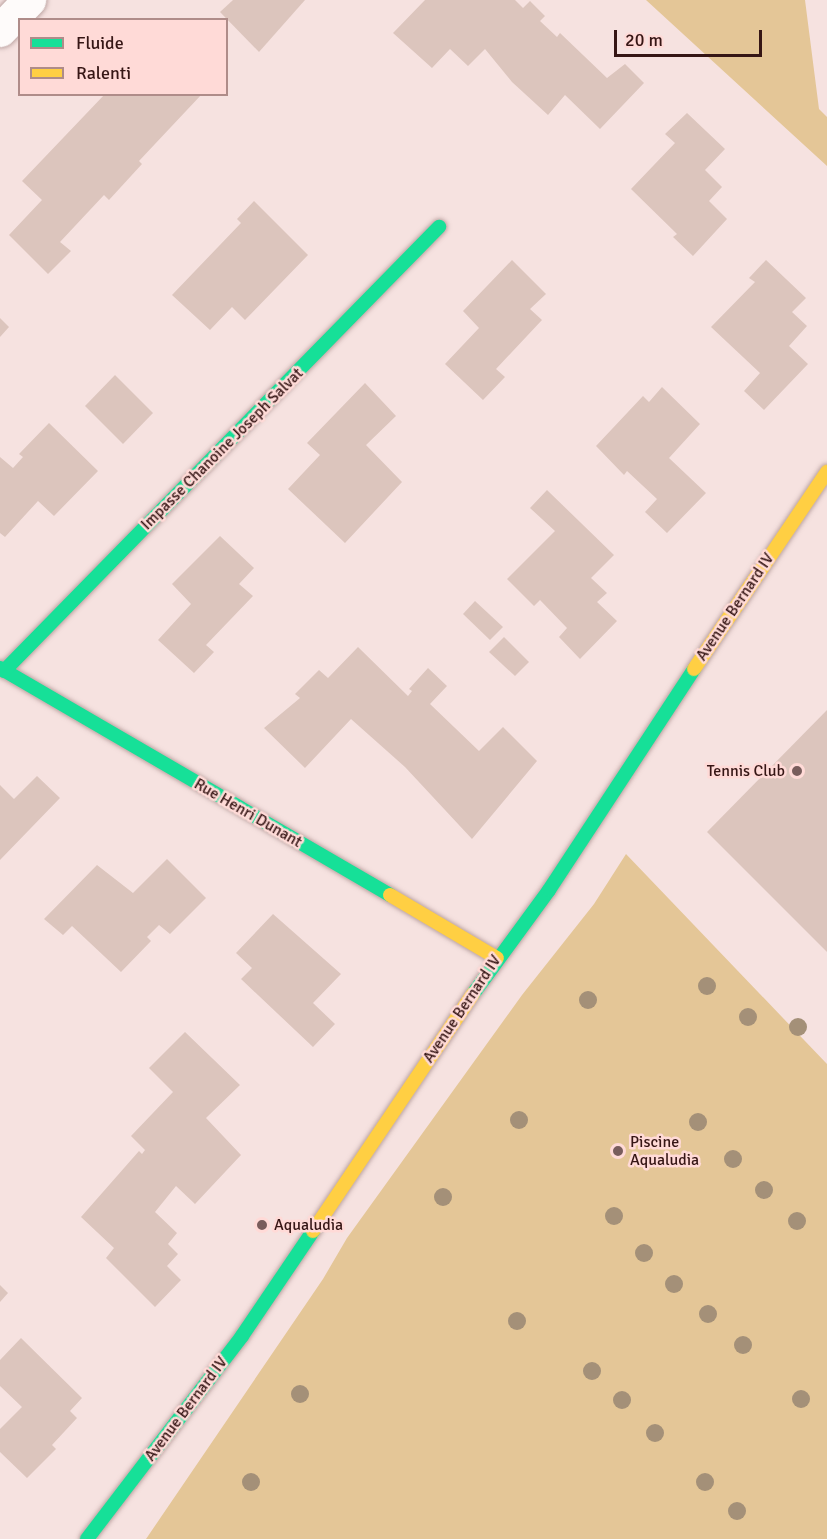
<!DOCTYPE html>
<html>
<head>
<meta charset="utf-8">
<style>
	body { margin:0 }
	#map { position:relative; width:827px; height:1539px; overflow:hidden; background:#f6e2e0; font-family:Signika,sans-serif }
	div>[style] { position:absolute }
	.green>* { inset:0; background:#e4c697 }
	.building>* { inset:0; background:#dcc5bd }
	.roads { filter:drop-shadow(0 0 2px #bda5a3) drop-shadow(0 0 2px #bda5a3) }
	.street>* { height:33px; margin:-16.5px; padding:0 16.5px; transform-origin:16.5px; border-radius:16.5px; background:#fefbfa }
	.fast>* { height:14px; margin:-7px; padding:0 7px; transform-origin:7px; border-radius:7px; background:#16e098 }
	.slow>* { height:14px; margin:-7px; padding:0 7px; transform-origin:7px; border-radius:7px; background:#ffcf43 }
	.trees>* { width:18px; height:18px; margin:-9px; border-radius:50%; background:#a49078 }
	.dots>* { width:16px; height:16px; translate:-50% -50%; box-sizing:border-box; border:3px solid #ffdad7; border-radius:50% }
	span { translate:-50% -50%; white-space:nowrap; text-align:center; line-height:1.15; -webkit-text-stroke:5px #ffdad7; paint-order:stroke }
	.street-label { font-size:16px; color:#361615 }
	.poi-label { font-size:16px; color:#361615 }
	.right { translate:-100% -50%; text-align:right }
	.left { translate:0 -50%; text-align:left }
	.legend { position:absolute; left:18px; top:18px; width:210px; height:78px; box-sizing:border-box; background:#ffdad7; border:2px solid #af8c89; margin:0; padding:8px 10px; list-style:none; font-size:18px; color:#361615 }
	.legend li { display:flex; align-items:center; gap:12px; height:30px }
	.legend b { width:30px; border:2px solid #af8c89 }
	.scale { position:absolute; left:614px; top:30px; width:148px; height:27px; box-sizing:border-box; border:3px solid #361615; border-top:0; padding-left:8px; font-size:18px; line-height:21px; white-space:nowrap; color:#361615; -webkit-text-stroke:4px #ffdad7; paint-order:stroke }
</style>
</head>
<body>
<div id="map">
	<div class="green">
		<div style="clip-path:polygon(646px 0,805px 0,819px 109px,827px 117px,827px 166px)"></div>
		<div style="clip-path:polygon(626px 854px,827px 1064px,827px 1539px,146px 1539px,323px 1279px,347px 1238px,522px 995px,594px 904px)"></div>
	</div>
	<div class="building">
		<div style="clip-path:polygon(233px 0,305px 0,259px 52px,220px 12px)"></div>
		<div style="clip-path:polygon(425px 0,515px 0,523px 8px,530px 1px,545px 16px,540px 21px,557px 37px,560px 33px,607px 78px,625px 64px,644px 83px,600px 129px,565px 95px,548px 115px,512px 82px,485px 49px,468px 66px,450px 49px,432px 68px,393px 33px)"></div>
		<div style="clip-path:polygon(105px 94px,202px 94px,139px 161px,142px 164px,109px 200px,104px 195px,60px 242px,71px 251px,48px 274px,9px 235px,42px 200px,22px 181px)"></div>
		<div style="clip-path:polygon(687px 113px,725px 149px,705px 170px,722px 187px,709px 201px,727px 219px,693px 256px,673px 237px,677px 234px,631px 189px,675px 143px,665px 134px)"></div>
		<div style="clip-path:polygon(254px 201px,308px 255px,245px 320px,232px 307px,210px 330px,172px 295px,241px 223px,237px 219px)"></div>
		<div style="clip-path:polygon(512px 260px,546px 294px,530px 309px,542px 320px,496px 369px,505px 377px,483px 400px,445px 364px,479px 328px,463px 311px)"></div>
		<div style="clip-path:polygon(766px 260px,806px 298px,792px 312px,807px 326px,789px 346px,808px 364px,764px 410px,744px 391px,760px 373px,711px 327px,755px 282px,749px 278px)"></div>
		<div style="clip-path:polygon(0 318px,9px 327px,0 337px)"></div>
		<div style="clip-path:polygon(115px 375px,153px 413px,123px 444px,85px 406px)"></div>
		<div style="clip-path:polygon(365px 383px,396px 416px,366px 445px,402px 482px,345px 543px,288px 489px,320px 455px,307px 443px)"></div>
		<div style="clip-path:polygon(662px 387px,700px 424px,669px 458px,706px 493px,667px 533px,645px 512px,657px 499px,627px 471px,624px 475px,596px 446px,643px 396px,649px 402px)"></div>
		<div style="clip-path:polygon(49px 423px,98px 471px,54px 516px,38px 501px,5px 537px,0 533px,0 457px,13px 468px,23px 457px,19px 454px)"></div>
		<div style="clip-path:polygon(547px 490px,614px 555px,591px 578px,607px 593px,597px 602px,617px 621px,580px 659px,559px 637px,567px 628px,540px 600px,534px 606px,507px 579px,555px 531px,530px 508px)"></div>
		<div style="clip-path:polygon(220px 536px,254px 568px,239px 584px,253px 596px,206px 645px,214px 652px,194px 673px,158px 640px,191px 604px,172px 584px)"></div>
		<div style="clip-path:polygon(475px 601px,503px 627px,490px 640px,463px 614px)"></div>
		<div style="clip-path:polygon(504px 637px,529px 662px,515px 676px,489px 652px)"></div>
		<div style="clip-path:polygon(358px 647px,408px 696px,412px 691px,409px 689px,428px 668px,447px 686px,430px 704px,479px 751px,503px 727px,537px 761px,472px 839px,405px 767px,351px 719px,305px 768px,264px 728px,300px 698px,295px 694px,319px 670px,328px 678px)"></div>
		<div style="clip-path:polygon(827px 710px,827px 952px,707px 832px)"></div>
		<div style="clip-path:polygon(37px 776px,60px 798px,0 860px,0 785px,14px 799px)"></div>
		<div style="clip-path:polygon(167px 859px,206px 898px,170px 934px,159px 925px,147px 937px,151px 941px,121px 972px,72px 926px,63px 935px,44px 919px,97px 865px,133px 893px)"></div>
		<div style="clip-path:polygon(273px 914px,341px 974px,313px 1003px,335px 1024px,313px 1047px,241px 979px,252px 968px,236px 953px)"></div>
		<div style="clip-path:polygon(185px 1032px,240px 1085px,206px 1118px,241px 1155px,195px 1204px,176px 1186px,155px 1212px,177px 1233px,168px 1244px,178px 1254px,167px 1266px,181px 1280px,155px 1307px,106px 1258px,114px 1248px,81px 1217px,139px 1151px,142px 1154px,145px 1150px,131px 1136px,173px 1092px,149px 1068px)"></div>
		<div style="clip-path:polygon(0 1285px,8px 1293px,0 1302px)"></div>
		<div style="clip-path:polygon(21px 1338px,82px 1398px,70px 1411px,77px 1418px,52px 1445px,56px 1449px,27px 1478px,0 1452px,0 1429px,22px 1407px,0 1386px,0 1360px)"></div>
	</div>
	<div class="roads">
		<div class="street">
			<div style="left:0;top:30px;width:42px;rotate:-46deg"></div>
		</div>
		<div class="fast">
			<div style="left:0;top:668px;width:451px;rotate:30.2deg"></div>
			<div style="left:4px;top:671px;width:622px;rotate:-45.59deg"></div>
			<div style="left:473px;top:994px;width:129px;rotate:-53.8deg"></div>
			<div style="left:549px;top:890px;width:264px;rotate:-56.7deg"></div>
			<div style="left:87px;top:1539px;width:255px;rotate:-52.6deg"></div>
			<div style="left:242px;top:1336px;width:127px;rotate:-55.9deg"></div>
		</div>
		<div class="slow">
			<div style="left:694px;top:669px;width:238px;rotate:-56deg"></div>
			<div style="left:390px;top:895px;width:124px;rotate:30.5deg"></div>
			<div style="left:313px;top:1231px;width:286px;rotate:-56deg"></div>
		</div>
	</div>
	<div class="trees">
		<div style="left:707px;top:986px"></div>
		<div style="left:588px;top:1000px"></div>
		<div style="left:748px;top:1017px"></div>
		<div style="left:798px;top:1027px"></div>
		<div style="left:519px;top:1120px"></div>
		<div style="left:698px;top:1122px"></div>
		<div style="left:733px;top:1159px"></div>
		<div style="left:764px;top:1190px"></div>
		<div style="left:443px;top:1197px"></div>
		<div style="left:614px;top:1216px"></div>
		<div style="left:797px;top:1221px"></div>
		<div style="left:644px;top:1253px"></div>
		<div style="left:674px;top:1284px"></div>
		<div style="left:708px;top:1314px"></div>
		<div style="left:517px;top:1321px"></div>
		<div style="left:743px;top:1345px"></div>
		<div style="left:592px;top:1371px"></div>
		<div style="left:300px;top:1394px"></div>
		<div style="left:801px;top:1399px"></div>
		<div style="left:622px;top:1400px"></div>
		<div style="left:655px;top:1433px"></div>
		<div style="left:251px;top:1482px"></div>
		<div style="left:705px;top:1482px"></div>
		<div style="left:737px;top:1511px"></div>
	</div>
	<div class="dots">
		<div style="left:797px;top:771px;background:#795d5c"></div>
		<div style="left:618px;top:1151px;background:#795d5c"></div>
		<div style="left:262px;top:1225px;background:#795d5c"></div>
	</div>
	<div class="street-label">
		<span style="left:222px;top:449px;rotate:-45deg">Impasse Chanoine Joseph Salvat</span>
		<span style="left:735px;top:607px;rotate:-56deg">Avenue Bernard IV</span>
		<span style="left:248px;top:813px;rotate:30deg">Rue Henri Dunant</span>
		<span style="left:462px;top:1009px;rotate:-56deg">Avenue Bernard IV</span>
		<span style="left:186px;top:1409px;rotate:-53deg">Avenue Bernard IV</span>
	</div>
	<div class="poi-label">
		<span class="right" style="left:785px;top:771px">Tennis Club</span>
		<span class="left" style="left:630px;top:1151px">Piscine<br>Aqualudia</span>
		<span class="left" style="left:274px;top:1225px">Aqualudia</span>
	</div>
	<ul class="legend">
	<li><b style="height:8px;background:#16e098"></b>Fluide</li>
	<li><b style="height:8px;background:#ffcf43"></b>Ralenti</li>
	</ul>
	<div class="scale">20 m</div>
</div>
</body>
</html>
